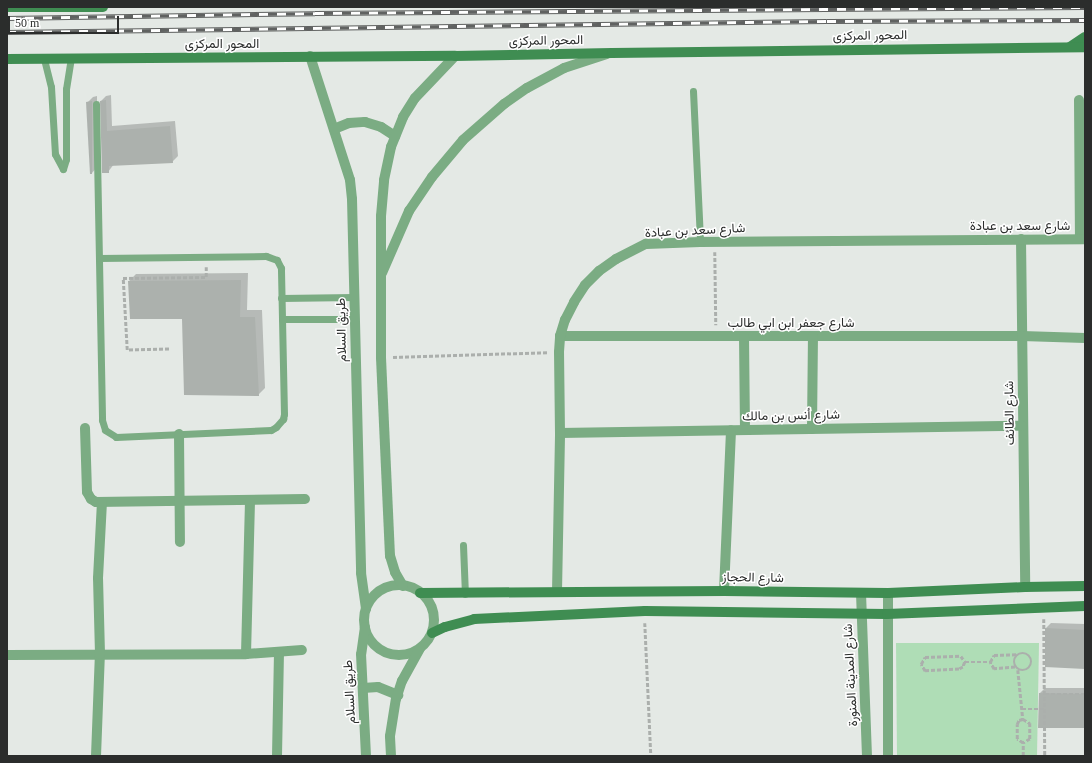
<!DOCTYPE html>
<html>
<head>
<meta charset="utf-8">
<style>
	body { margin:0 }
	#map { position:relative; width:1092px; height:763px; overflow:hidden; background:#e4e9e5; font-family:"Times New Roman",Vazirmatn,serif }
	div>[style] { position:absolute }
	.green>* { inset:0; background:#afddb6 }
	.shadow>* { inset:0; background:#0003 }
	.building>* { inset:0; background:#acb1ad }
	.path>* { height:2.5px; margin-top:-1.25px; transform-origin:0; background:repeating-linear-gradient(90deg,#abafac 0 4px,transparent 0 6px) }
	.path>.ring { margin:-1.25px; padding:0; box-sizing:content-box; background:none; border:2.5px solid #abafac; border-radius:50% }
	.lane>* { height:7px; margin:-3.5px; padding:0 3.5px; transform-origin:3.5px; border-radius:3.5px; background:#7bac83 }
	.street>* { height:10px; margin:-5px; padding:0 5px; transform-origin:5px; border-radius:5px; background:#7bac83 }
	.street>.ring { margin:-5px; padding:0; box-sizing:content-box; background:none; border:10px solid #7bac83; border-radius:50% }
	.secondary>* { height:10px; margin:-5px; padding:0 5px; transform-origin:5px; border-radius:5px; background:#3f8d52 }
	.rail>* { height:4.5px; margin-top:-2.25px; transform-origin:0; background:repeating-linear-gradient(90deg,#fff 0 9px,#606261 0 18px); box-sizing:border-box; border-block:1px solid #606261 }
	span { translate:-50% -50%; white-space:nowrap; text-align:center; line-height:1.15; -webkit-text-stroke:3px #fff; paint-order:stroke }
	.street-label { font-size:13px; color:#2b2d2c }
	.frame { position:absolute; inset:0; border:8px solid #2b2d2c; pointer-events:none }
	.scale { position:absolute; left:8px; top:16px; width:111px; height:18px; box-sizing:border-box; border:2px solid #2b2d2c; border-top:0; padding-left:5px; font-size:12px; line-height:14px; white-space:nowrap; color:#2b2d2c; -webkit-text-stroke:3px #fff; paint-order:stroke }
</style>
</head>
<body>
<div id="map">
	<div class="green">
		<div style="clip-path:polygon(896px 643px,1039px 643px,1037px 756px,897px 756px)"></div>
	</div>
	<div class="shadow">
		<div style="clip-path:polygon(111px 95px,112px 126px,175px 121px,178px 156px,172px 162px,114px 164px,108px 172px,101px 101px,106px 96px)"></div>
		<div style="clip-path:polygon(97px 96px,97px 167px,92px 173px,88px 102px,93px 97px)"></div>
		<div style="clip-path:polygon(248px 273px,247px 310px,262px 310px,265px 388px,258px 395px,183px 318px,129px 281px,136px 274px)"></div>
		<div style="clip-path:polygon(1051px 623px,1085px 624px,1085px 667px,1046px 628px)"></div>
		<div style="clip-path:polygon(1045px 688px,1085px 688px,1085px 727px,1040px 693px)"></div>
	</div>
	<div class="building">
		<div style="clip-path:polygon(106px 100px,107px 131px,170px 126px,173px 163px,109px 166px,109px 173px,102px 173px,100px 101px)"></div>
		<div style="clip-path:polygon(92px 101px,92px 174px,90px 174px,86px 102px)"></div>
		<div style="clip-path:polygon(241px 280px,240px 317px,255px 317px,259px 396px,184px 395px,182px 319px,130px 319px,128px 281px)"></div>
		<div style="clip-path:polygon(1045px 628px,1085px 630px,1085px 669px,1045px 667px)"></div>
		<div style="clip-path:polygon(1039px 693px,1085px 694px,1085px 728px,1038px 728px)"></div>
	</div>
	<div class="path">
		<div style="left:715px;top:252px;width:73px;rotate:89.2deg"></div>
		<div style="left:169px;top:349px;width:42px;rotate:178.6deg"></div>
		<div style="left:127px;top:350px;width:72px;rotate:-93.2deg"></div>
		<div style="left:123px;top:278px;width:83px;rotate:-0.7deg"></div>
		<div style="left:206px;top:277px;width:10px;rotate:-90deg"></div>
		<div style="left:393px;top:357px;width:155px;rotate:-1.8deg"></div>
		<div style="left:1044px;top:619px;width:137px;rotate:89.6deg"></div>
		<div style="left:645px;top:623px;width:133px;rotate:87.4deg"></div>
		<div class="ring" style="left:1014px;top:653px;width:15.5px;height:15.5px"></div>
		<div style="left:961px;top:656px;width:7px;rotate:56deg"></div>
		<div style="left:965px;top:662px;width:5px;rotate:112deg"></div>
		<div style="left:963px;top:667px;width:4px;rotate:153deg"></div>
		<div style="left:959px;top:669px;width:34px;rotate:177deg"></div>
		<div style="left:925px;top:671px;width:8px;rotate:-120deg"></div>
		<div style="left:921px;top:664px;width:8px;rotate:-60deg"></div>
		<div style="left:925px;top:657px;width:36px;rotate:-2deg"></div>
		<div style="left:965px;top:662px;width:25px"></div>
		<div style="left:1015px;top:667px;width:21px;rotate:175deg"></div>
		<div style="left:994px;top:669px;width:8px;rotate:-120deg"></div>
		<div style="left:990px;top:662px;width:8px;rotate:-60deg"></div>
		<div style="left:994px;top:655px;width:23px;rotate:-2deg"></div>
		<div style="left:1018px;top:670px;width:49px;rotate:84.2deg"></div>
		<div style="left:1045px;top:694px;width:40px"></div>
		<div style="left:1022px;top:709px;width:23px"></div>
		<div style="left:1023px;top:719px;width:8px;rotate:30deg"></div>
		<div style="left:1030px;top:723px;width:16px;rotate:90deg"></div>
		<div style="left:1030px;top:739px;width:8px;rotate:150deg"></div>
		<div style="left:1023px;top:743px;width:7px;rotate:-146deg"></div>
		<div style="left:1017px;top:739px;width:15px;rotate:-90deg"></div>
		<div style="left:1017px;top:724px;width:4px;rotate:-63deg"></div>
		<div style="left:1019px;top:720px;width:4px;rotate:-14deg"></div>
		<div style="left:1023px;top:756px;width:13px;rotate:-90deg"></div>
	</div>
	<div class="lane">
		<div style="left:44px;top:59px;width:29px;rotate:76deg"></div>
		<div style="left:51px;top:87px;width:67px;rotate:86.6deg"></div>
		<div style="left:55px;top:154px;width:17px;rotate:62deg"></div>
		<div style="left:693px;top:91px;width:151px;rotate:87.3deg"></div>
		<div style="left:96px;top:104px;width:316px;rotate:88.9deg"></div>
		<div style="left:102px;top:420px;width:10px;rotate:73deg"></div>
		<div style="left:105px;top:430px;width:13px;rotate:32deg"></div>
		<div style="left:116px;top:437px;width:155px;rotate:-2.6deg"></div>
		<div style="left:271px;top:430px;width:6px;rotate:-31deg"></div>
		<div style="left:276px;top:427px;width:11px;rotate:-49deg"></div>
		<div style="left:283px;top:419px;width:5px;rotate:-79deg"></div>
		<div style="left:284px;top:414px;width:146px;rotate:-91.2deg"></div>
		<div style="left:281px;top:268px;width:9px;rotate:-117deg"></div>
		<div style="left:277px;top:260px;width:12px;rotate:-160deg"></div>
		<div style="left:266px;top:256px;width:167px;rotate:179.3deg"></div>
		<div style="left:63px;top:169px;width:10px;rotate:-73deg"></div>
		<div style="left:66px;top:159px;width:70px;rotate:-90deg"></div>
		<div style="left:66px;top:89px;width:31px;rotate:-81deg"></div>
		<div style="left:281px;top:298px;width:73px;rotate:-0.8deg"></div>
		<div style="left:282px;top:319px;width:73px"></div>
		<div style="left:463px;top:545px;width:49px;rotate:87.7deg"></div>
	</div>
	<div class="street">
		<div style="left:310px;top:56px;width:130px;rotate:72.1deg"></div>
		<div style="left:350px;top:180px;width:19px;rotate:84deg"></div>
		<div style="left:352px;top:199px;width:374px;rotate:88.6deg"></div>
		<div style="left:361px;top:573px;width:36px;rotate:82deg"></div>
		<div style="left:1079px;top:100px;width:139px;rotate:89.6deg"></div>
		<div style="left:334px;top:129px;width:16px;rotate:-22deg"></div>
		<div style="left:349px;top:123px;width:16px;rotate:-4deg"></div>
		<div style="left:365px;top:122px;width:17px;rotate:17deg"></div>
		<div style="left:381px;top:127px;width:17px;rotate:33deg"></div>
		<div style="left:1021px;top:239px;width:348px;rotate:89.3deg"></div>
		<div style="left:382px;top:273px;width:68px;rotate:-66.5deg"></div>
		<div style="left:409px;top:211px;width:41px;rotate:-55.9deg"></div>
		<div style="left:432px;top:177px;width:48px;rotate:-50deg"></div>
		<div style="left:463px;top:140px;width:55px;rotate:-41.3deg"></div>
		<div style="left:504px;top:104px;width:28px;rotate:-35deg"></div>
		<div style="left:527px;top:88px;width:42px;rotate:-28.4deg"></div>
		<div style="left:564px;top:68px;width:45px;rotate:-18deg"></div>
		<div style="left:560px;top:336px;width:462px"></div>
		<div style="left:1022px;top:336px;width:63px;rotate:1.8deg"></div>
		<div style="left:744px;top:336px;width:94px;rotate:89.4deg"></div>
		<div style="left:85px;top:428px;width:64px;rotate:88.2deg"></div>
		<div style="left:87px;top:492px;width:8px;rotate:60deg"></div>
		<div style="left:91px;top:499px;width:6px;rotate:31deg"></div>
		<div style="left:96px;top:502px;width:209px;rotate:-0.8deg"></div>
		<div style="left:812px;top:429px;width:93px;rotate:-89.4deg"></div>
		<div style="left:560px;top:433px;width:462px;rotate:-0.9deg"></div>
		<div style="left:179px;top:434px;width:108px;rotate:89.5deg"></div>
		<div class="ring" style="left:364px;top:585px;width:60px;height:60px"></div>
		<div style="left:403px;top:586px;width:16px;rotate:-120deg"></div>
		<div style="left:395px;top:572px;width:17px;rotate:-107deg"></div>
		<div style="left:390px;top:556px;width:199px;rotate:-92.6deg"></div>
		<div style="left:381px;top:357px;width:141px;rotate:-90deg"></div>
		<div style="left:381px;top:216px;width:36px;rotate:-85deg"></div>
		<div style="left:384px;top:180px;width:34px;rotate:-78deg"></div>
		<div style="left:391px;top:147px;width:32px;rotate:-68deg"></div>
		<div style="left:403px;top:117px;width:22px;rotate:-58deg"></div>
		<div style="left:415px;top:98px;width:58px;rotate:-46.4deg"></div>
		<div style="left:724px;top:591px;width:161px;rotate:-87.5deg"></div>
		<div style="left:557px;top:592px;width:159px;rotate:-88.9deg"></div>
		<div style="left:560px;top:433px;width:81px;rotate:-90.7deg"></div>
		<div style="left:559px;top:352px;width:16px;rotate:-86deg"></div>
		<div style="left:560px;top:336px;width:17px;rotate:-73deg"></div>
		<div style="left:565px;top:320px;width:20px;rotate:-63deg"></div>
		<div style="left:574px;top:302px;width:20px;rotate:-57deg"></div>
		<div style="left:585px;top:285px;width:20px;rotate:-45deg"></div>
		<div style="left:599px;top:271px;width:21px;rotate:-35deg"></div>
		<div style="left:616px;top:259px;width:34px;rotate:-27deg"></div>
		<div style="left:646px;top:244px;width:54px;rotate:-2.1deg"></div>
		<div style="left:700px;top:242px;width:385px;rotate:-0.4deg"></div>
		<div style="left:861px;top:593px;width:163px;rotate:87.9deg"></div>
		<div style="left:888px;top:593px;width:163px;rotate:90deg"></div>
		<div style="left:365px;top:627px;width:27px;rotate:98deg"></div>
		<div style="left:361px;top:654px;width:102px;rotate:87.2deg"></div>
		<div style="left:246px;top:654px;width:153px;rotate:-88.5deg"></div>
		<div style="left:7px;top:655px;width:239px;rotate:-0.2deg"></div>
		<div style="left:246px;top:654px;width:56px;rotate:-4.1deg"></div>
		<div style="left:363px;top:688px;width:15px;rotate:-4deg"></div>
		<div style="left:378px;top:687px;width:22px;rotate:22deg"></div>
		<div style="left:96px;top:756px;width:102px;rotate:-87.8deg"></div>
		<div style="left:100px;top:654px;width:76px;rotate:-91.5deg"></div>
		<div style="left:98px;top:578px;width:76px;rotate:-87deg"></div>
		<div style="left:277px;top:756px;width:104px;rotate:-88.9deg"></div>
		<div style="left:391px;top:756px;width:20px;rotate:-93deg"></div>
		<div style="left:390px;top:736px;width:37px;rotate:-81deg"></div>
		<div style="left:396px;top:699px;width:19px;rotate:-72deg"></div>
		<div style="left:402px;top:681px;width:37px;rotate:-61deg"></div>
	</div>
	<div class="secondary">
		<div style="left:7px;top:7px;width:96px"></div>
		<div style="left:1070px;top:47px;width:18px;rotate:-34deg"></div>
		<div style="left:7px;top:59px;width:448px;rotate:-0.4deg"></div>
		<div style="left:455px;top:56px;width:157px;rotate:-1.1deg"></div>
		<div style="left:612px;top:53px;width:473px;rotate:-0.7deg"></div>
		<div style="left:420px;top:593px;width:304px;rotate:-0.4deg"></div>
		<div style="left:724px;top:591px;width:164px;rotate:0.7deg"></div>
		<div style="left:888px;top:593px;width:137px;rotate:-2.5deg"></div>
		<div style="left:1025px;top:587px;width:60px;rotate:-1deg"></div>
		<div style="left:432px;top:633px;width:14px;rotate:-25deg"></div>
		<div style="left:445px;top:627px;width:30px;rotate:-15deg"></div>
		<div style="left:474px;top:619px;width:171px;rotate:-2.7deg"></div>
		<div style="left:645px;top:611px;width:242px;rotate:0.7deg"></div>
		<div style="left:887px;top:614px;width:198px;rotate:-2.3deg"></div>
	</div>
	<div class="rail">
		<div style="left:7px;top:18px;width:308px;rotate:-0.9deg"></div>
		<div style="left:315px;top:13px;width:770px;rotate:-0.45deg"></div>
		<div style="left:7px;top:32px;width:820px;rotate:-0.77deg"></div>
		<div style="left:827px;top:21px;width:258px;rotate:-0.2deg"></div>
	</div>
	<div class="street-label">
		<span style="left:870px;top:36px;rotate:-1deg">المحور المركزى</span>
		<span style="left:546px;top:41px;rotate:-1deg">المحور المركزى</span>
		<span style="left:222px;top:44px">المحور المركزى</span>
		<span style="left:1020px;top:226px">شارع سعد بن عبادة</span>
		<span style="left:695px;top:231px;rotate:-3deg">شارع سعد بن عبادة</span>
		<span style="left:791px;top:323px">شارع جعفر ابن ابي طالب</span>
		<span style="left:342px;top:330px;rotate:-91deg">طريق السلام</span>
		<span style="left:1010px;top:413px;rotate:-91deg">شارع الطائف</span>
		<span style="left:791px;top:416px;rotate:-1deg">شارع أنس بن مالك</span>
		<span style="left:753px;top:578px;rotate:1deg">شارع الحجاز</span>
		<span style="left:851px;top:675px;rotate:-93deg">شارع المدينة المنورة</span>
		<span style="left:350px;top:692px;rotate:-93deg">طريق السلام</span>
	</div>
	<div class="frame"></div>
	<div class="scale">50 m</div>
</div>
</body>
</html>
